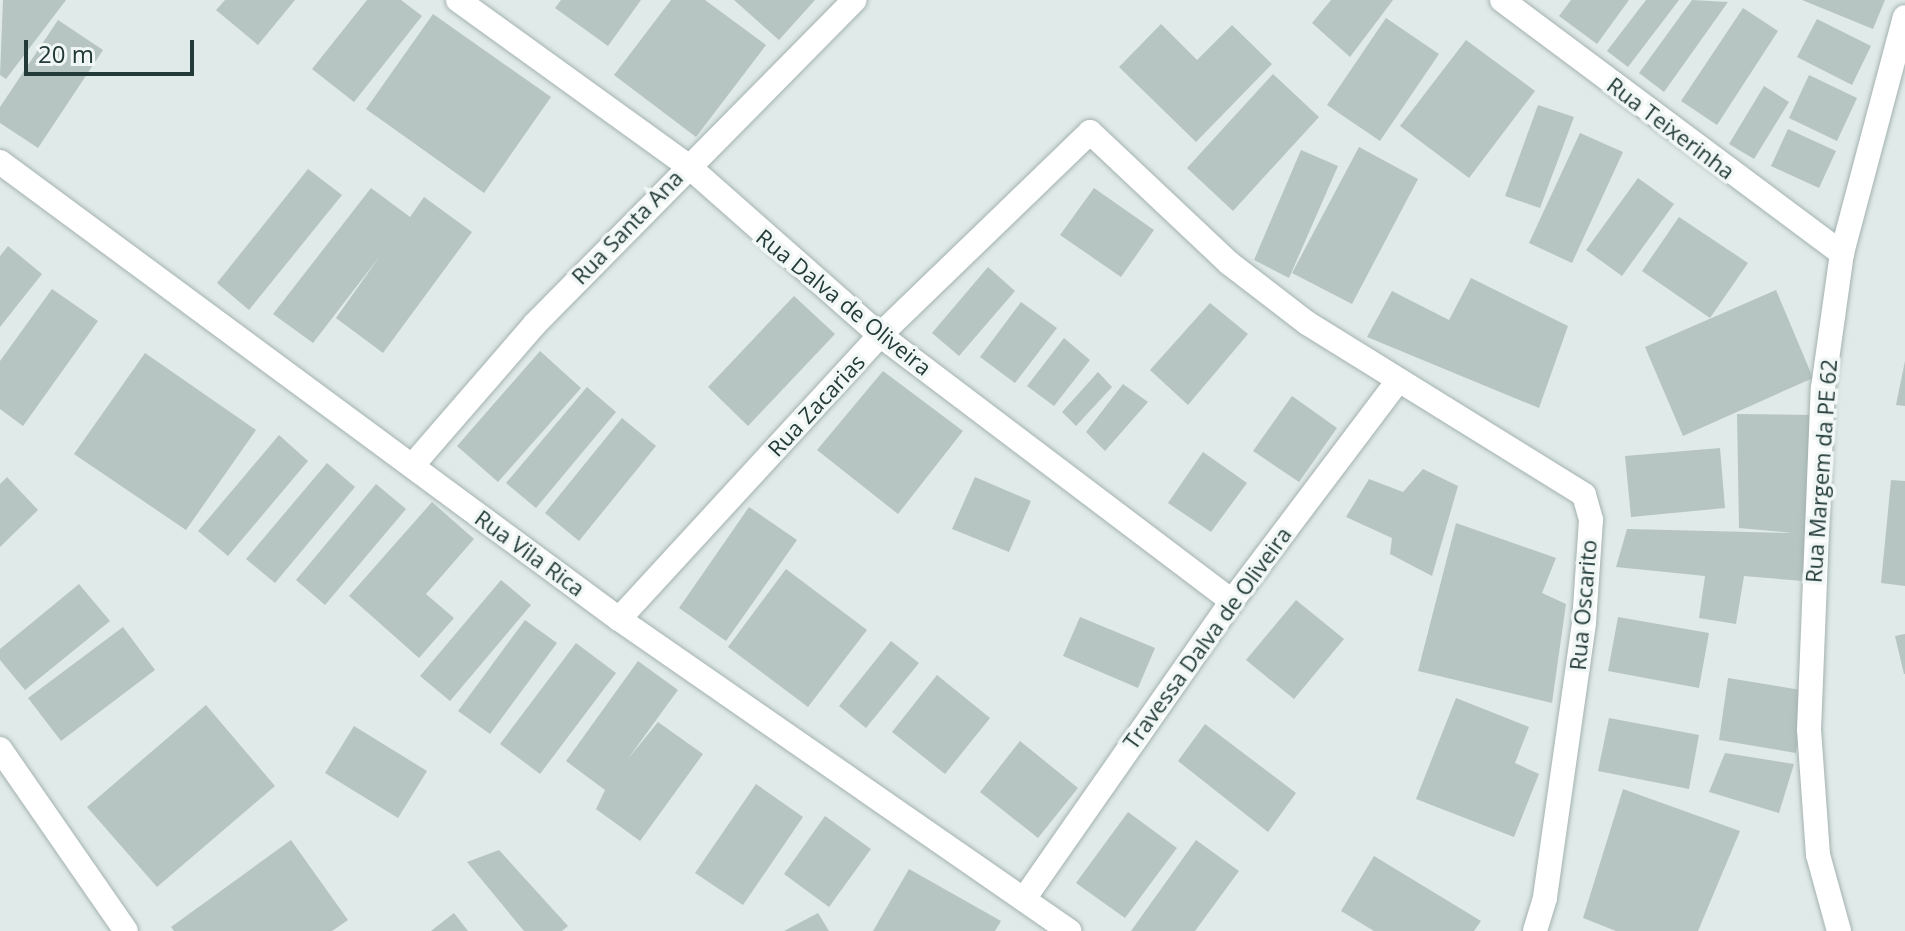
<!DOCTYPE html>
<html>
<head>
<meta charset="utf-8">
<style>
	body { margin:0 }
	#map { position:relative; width:1905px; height:931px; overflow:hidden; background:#e0eae8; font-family:"Open Sans",sans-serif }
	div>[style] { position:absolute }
	.building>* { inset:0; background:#b6c5c1 }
	.roads { filter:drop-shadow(0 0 2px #a3b2b0) drop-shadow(0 0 2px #a3b2b0) }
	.minor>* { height:24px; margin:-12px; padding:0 12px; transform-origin:12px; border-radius:12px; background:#fff }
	span { translate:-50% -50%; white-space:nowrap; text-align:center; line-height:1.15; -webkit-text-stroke:7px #f1f7f5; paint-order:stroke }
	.street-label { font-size:22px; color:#223a38 }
	.scale { position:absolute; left:24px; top:40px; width:170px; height:36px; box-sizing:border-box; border:4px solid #223a38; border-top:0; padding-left:10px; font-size:24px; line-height:28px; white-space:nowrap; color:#223a38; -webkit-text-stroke:6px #f1f7f5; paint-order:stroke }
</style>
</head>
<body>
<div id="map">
	<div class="building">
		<div style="clip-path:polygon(3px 0,66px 0,6px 79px,0 75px)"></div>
		<div style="clip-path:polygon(225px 0,295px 0,258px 45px,216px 10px)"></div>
		<div style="clip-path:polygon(367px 0,401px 0,422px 16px,354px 102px,312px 69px)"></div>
		<div style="clip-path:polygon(561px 0,641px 0,608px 46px,555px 8px)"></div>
		<div style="clip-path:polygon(671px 0,705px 0,766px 45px,696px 137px,614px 75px)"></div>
		<div style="clip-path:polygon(734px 0,815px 0,779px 40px)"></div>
		<div style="clip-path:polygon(1331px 0,1393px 0,1350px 57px,1312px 23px)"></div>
		<div style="clip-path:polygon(1571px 0,1629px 0,1597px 44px,1559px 16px)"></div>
		<div style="clip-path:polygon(1646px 0,1679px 0,1628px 67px,1607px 51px)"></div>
		<div style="clip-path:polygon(1692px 0,1728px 2px,1664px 92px,1639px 73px)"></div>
		<div style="clip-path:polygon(1802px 0,1885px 0,1873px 29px)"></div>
		<div style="clip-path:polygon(1743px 8px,1778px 31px,1717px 125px,1681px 101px)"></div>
		<div style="clip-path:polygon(433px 14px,551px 97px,484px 193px,366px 109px)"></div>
		<div style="clip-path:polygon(1386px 18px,1439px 54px,1380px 141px,1327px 105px)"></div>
		<div style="clip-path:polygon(1817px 19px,1871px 46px,1852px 85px,1797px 57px)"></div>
		<div style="clip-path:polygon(58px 20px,103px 50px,38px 148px,0 123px,0 107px)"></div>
		<div style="clip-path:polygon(1161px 24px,1197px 60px,1232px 25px,1272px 64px,1196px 142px,1119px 67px)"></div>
		<div style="clip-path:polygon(1466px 40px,1535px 91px,1469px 178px,1400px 126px)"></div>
		<div style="clip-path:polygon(1273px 74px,1319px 117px,1233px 211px,1187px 168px)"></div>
		<div style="clip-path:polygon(1809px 75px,1857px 98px,1837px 141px,1789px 118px)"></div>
		<div style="clip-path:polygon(1764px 86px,1789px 102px,1754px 159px,1729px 144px)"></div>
		<div style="clip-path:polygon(1538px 105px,1574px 117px,1540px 208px,1505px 196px)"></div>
		<div style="clip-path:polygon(1788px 129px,1836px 151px,1819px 188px,1771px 166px)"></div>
		<div style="clip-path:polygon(1580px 133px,1623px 152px,1572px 263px,1529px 243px)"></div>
		<div style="clip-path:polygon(1359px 147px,1418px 179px,1352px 304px,1292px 273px)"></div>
		<div style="clip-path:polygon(1301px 150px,1338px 166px,1289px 278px,1254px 260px)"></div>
		<div style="clip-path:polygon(308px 169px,342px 195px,249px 310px,217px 283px)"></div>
		<div style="clip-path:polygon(1638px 178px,1674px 204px,1622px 276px,1586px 250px)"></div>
		<div style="clip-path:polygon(371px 188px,410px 217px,424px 197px,472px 232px,383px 353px,336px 318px,380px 256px,313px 343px,273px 314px)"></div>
		<div style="clip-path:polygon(1094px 188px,1154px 230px,1121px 277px,1060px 235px)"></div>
		<div style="clip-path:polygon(1679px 217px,1748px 263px,1710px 318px,1642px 271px)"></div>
		<div style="clip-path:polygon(8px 246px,42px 274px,0 327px,0 256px)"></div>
		<div style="clip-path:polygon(988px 267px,1015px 291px,959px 356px,932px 333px)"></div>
		<div style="clip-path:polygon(1471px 278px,1568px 326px,1539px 408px,1367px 337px,1392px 291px,1449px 320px)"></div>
		<div style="clip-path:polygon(52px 289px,98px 321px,23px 426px,0 409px,0 361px)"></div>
		<div style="clip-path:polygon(1776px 290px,1813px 378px,1683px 436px,1645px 347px)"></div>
		<div style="clip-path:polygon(794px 296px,835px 334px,748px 426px,708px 387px)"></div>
		<div style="clip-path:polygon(1021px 302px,1057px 328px,1015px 383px,980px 357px)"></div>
		<div style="clip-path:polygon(1210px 303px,1248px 334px,1188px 405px,1150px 370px)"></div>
		<div style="clip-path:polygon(1064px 338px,1090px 360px,1054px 406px,1027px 386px)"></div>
		<div style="clip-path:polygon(540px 351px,581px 388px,498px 482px,457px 446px)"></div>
		<div style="clip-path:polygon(145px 353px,256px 430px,186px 530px,74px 454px)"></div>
		<div style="clip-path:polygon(1905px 361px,1905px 406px,1896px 405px)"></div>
		<div style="clip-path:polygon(883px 371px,963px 431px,898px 514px,817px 450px)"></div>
		<div style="clip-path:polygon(1098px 372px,1112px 387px,1076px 426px,1062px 412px)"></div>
		<div style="clip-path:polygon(1123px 384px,1148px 402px,1105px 451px,1086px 432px)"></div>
		<div style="clip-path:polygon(587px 387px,616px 412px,536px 508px,506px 483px)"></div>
		<div style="clip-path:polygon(1292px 396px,1337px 428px,1299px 482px,1253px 451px)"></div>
		<div style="clip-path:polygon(1737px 414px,1815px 415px,1803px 581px,1744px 576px,1736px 624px,1699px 618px,1705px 576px,1616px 567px,1627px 529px,1793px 533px,1739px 528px)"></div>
		<div style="clip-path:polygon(622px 418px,656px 446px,579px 541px,545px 513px)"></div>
		<div style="clip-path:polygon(279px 435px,308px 461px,228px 556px,198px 531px)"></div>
		<div style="clip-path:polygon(1720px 448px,1725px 508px,1631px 517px,1625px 456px)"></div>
		<div style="clip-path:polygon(1203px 452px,1247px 483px,1211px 532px,1168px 503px)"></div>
		<div style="clip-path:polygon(327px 463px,355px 487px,275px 583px,246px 559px)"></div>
		<div style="clip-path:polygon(1423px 469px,1458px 486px,1432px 576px,1390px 554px,1392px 538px,1346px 517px,1369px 479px,1403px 492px)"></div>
		<div style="clip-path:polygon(7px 477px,38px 510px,0 547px,0 484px)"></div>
		<div style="clip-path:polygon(975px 477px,1031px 501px,1009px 552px,952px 529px)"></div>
		<div style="clip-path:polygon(1891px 480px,1905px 481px,1905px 586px,1881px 583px)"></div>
		<div style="clip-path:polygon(376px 484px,406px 509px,325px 605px,296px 580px)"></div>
		<div style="clip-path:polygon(432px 502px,474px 539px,426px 594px,454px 618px,419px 658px,349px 596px)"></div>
		<div style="clip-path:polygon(749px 507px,797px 540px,726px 641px,679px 608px)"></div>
		<div style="clip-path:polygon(1456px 523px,1556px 558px,1542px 593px,1566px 604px,1552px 703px,1418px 671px)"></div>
		<div style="clip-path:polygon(786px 569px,867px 630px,808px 707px,728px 647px)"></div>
		<div style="clip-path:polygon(501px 580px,531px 605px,450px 701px,420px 676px)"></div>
		<div style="clip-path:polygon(79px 584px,110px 621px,25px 690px,0 660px,0 649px)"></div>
		<div style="clip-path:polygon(1296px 600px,1344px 639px,1294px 699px,1246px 660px)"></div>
		<div style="clip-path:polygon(1080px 617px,1155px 648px,1138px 688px,1063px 656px)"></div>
		<div style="clip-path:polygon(1618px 617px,1709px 633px,1699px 688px,1608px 671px)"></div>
		<div style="clip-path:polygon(525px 620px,557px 643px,490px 734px,458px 711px)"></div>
		<div style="clip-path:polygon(123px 627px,155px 670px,61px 741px,28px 698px)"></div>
		<div style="clip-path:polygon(1905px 634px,1905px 674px,1904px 674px,1895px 636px)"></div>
		<div style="clip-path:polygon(891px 641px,919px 663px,866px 728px,839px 706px)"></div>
		<div style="clip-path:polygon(576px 643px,616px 673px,540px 774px,500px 744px)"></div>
		<div style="clip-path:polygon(638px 661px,678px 690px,627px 760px,658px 722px,703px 754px,640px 841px,596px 809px,605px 790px,566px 761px)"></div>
		<div style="clip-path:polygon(937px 675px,990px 718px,945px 774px,892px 732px)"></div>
		<div style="clip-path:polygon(1728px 678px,1807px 691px,1796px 753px,1719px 740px)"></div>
		<div style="clip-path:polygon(1456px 698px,1529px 727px,1515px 763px,1539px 774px,1514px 837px,1416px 799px)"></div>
		<div style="clip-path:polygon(206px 705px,275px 786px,157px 887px,87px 807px)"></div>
		<div style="clip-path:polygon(1609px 718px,1699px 735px,1689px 789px,1598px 771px)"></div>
		<div style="clip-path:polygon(1205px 724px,1296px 793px,1268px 832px,1178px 761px)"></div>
		<div style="clip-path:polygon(354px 726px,427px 771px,398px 818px,325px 773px)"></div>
		<div style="clip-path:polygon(1020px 741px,1078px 788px,1038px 838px,980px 792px)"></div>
		<div style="clip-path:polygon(1725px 753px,1794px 764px,1779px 813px,1709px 792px)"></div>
		<div style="clip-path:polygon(756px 784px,803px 817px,743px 905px,695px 873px)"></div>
		<div style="clip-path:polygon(1623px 789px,1740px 831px,1698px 931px,1616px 931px,1583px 918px)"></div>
		<div style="clip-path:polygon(1128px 812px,1177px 848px,1125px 918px,1076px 883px)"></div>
		<div style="clip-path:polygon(825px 816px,871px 849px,829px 907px,784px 874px)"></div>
		<div style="clip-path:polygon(291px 840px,348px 920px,332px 931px,174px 931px,171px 927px)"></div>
		<div style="clip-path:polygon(1196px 840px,1239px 871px,1195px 931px,1131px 931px)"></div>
		<div style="clip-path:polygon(499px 850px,568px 926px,562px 931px,524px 931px,467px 862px)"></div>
		<div style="clip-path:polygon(1374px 856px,1481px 921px,1474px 931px,1374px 931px,1341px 911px)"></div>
		<div style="clip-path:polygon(909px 869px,1001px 921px,995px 931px,873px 931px)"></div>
		<div style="clip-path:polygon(454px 913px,468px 931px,431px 931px)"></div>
		<div style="clip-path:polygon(818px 913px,829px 931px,784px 931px)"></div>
	</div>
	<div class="roads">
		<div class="minor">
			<div style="left:458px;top:0;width:282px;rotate:35.8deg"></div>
			<div style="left:687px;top:165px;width:257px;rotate:41.4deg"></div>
			<div style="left:880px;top:335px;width:441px;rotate:37.1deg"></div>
			<div style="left:1502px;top:0;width:424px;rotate:36.7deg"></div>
			<div style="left:0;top:162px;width:769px;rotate:36.44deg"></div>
			<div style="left:619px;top:619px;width:548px;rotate:34.73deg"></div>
			<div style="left:412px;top:466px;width:188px;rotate:-49.1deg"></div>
			<div style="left:535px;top:324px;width:455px;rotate:-45.4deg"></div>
			<div style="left:619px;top:619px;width:386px;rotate:-47.4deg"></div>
			<div style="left:880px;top:335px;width:292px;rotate:-44deg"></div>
			<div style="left:1090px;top:132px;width:191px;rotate:43.3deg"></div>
			<div style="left:1229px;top:263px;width:98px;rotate:37.6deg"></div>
			<div style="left:1307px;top:323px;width:326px;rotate:31.8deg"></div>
			<div style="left:1584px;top:495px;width:26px;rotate:74deg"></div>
			<div style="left:1591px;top:520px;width:103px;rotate:93.9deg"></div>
			<div style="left:1584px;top:623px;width:278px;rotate:98.1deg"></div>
			<div style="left:1545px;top:898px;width:34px;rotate:107deg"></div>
			<div style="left:0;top:749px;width:221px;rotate:55.3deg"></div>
			<div style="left:1024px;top:899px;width:363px;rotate:-55.1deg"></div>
			<div style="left:1232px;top:601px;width:274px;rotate:-53deg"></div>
			<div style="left:1839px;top:931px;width:79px;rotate:-105.4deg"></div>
			<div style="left:1818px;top:855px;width:125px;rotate:-94.1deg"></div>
			<div style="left:1809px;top:730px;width:342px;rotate:-87.7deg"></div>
			<div style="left:1823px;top:388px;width:136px;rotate:-82deg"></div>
			<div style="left:1842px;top:253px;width:244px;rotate:-75.1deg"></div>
		</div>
	</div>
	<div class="street-label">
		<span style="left:1671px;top:128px;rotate:37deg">Rua Teixerinha</span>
		<span style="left:627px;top:227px;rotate:-46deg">Rua Santa Ana</span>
		<span style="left:844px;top:302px;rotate:39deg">Rua Dalva de Oliveira</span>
		<span style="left:816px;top:405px;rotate:-47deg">Rua Zacarias</span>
		<span style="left:1821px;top:471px;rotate:-86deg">Rua Margem da PE 62</span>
		<span style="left:530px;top:553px;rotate:36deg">Rua Vila Rica</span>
		<span style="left:1583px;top:605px;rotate:-85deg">Rua Oscarito</span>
		<span style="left:1207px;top:638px;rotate:-54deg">Travessa Dalva de Oliveira</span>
	</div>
	<div class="scale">20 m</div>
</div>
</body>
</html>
